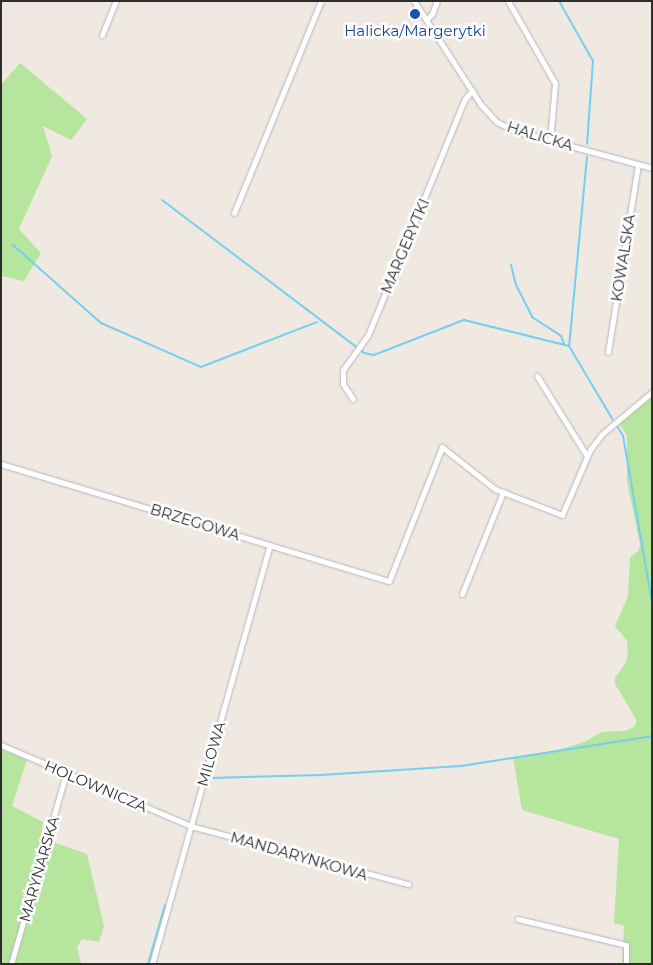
<!DOCTYPE html>
<html>
<head>
<meta charset="utf-8">
<style>
	body { margin:0 }
	#map { position:relative; width:653px; height:965px; overflow:hidden; background:#efe9e1; font-family:Montserrat,sans-serif }
	div>[style] { position:absolute }
	.green>* { inset:0; background:#b6e59e }
	.stream>* { height:2px; margin:-1px; padding:0 1px; transform-origin:1px; border-radius:1px; background:#75cff0 }
	.roads { filter:drop-shadow(0 0 1px #b4b7c1) drop-shadow(0 0 1px #b4b7c1) }
	.street>* { height:5px; margin:-2.5px; padding:0 2.5px; transform-origin:2.5px; border-radius:2.5px; background:#fff }
	.dots>* { width:14px; height:14px; translate:-50% -50%; box-sizing:border-box; border:2px solid #fff; border-radius:50% }
	span { translate:-50% -50%; white-space:nowrap; text-align:center; line-height:1.15; -webkit-text-stroke:5px #fff; paint-order:stroke }
	.transit-label { font-size:15px; color:#164399 }
	.street-label { font-size:15px; color:#2e2e2e }
	.frame { position:absolute; inset:0; border:2px solid #2e2e2e; pointer-events:none }
</style>
</head>
<body>
<div id="map">
	<div class="green">
		<div style="clip-path:polygon(20px 63px,87px 119px,71px 140px,43px 126px,52px 156px,19px 229px,41px 253px,24px 281px,1px 276px,1px 85px)"></div>
		<div style="clip-path:polygon(652px 397px,652px 964px,622px 964px,624px 926px,614px 923px,619px 839px,522px 810px,513px 757px,558px 750px,584px 742px,602px 732px,625px 731px,634px 727px,637px 721px,615px 684px,615px 678px,626px 662px,628px 651px,627px 641px,615px 626px,628px 596px,630px 558px,639px 550px,640px 544px,627px 481px,627px 436px,619px 423px)"></div>
		<div style="clip-path:polygon(1px 749px,27px 760px,12px 806px,43px 822px,41px 838px,87px 854px,104px 926px,99px 942px,82px 939px,77px 947px,81px 964px,1px 964px)"></div>
	</div>
	<div class="stream">
		<div style="left:559px;top:1px;width:69px;rotate:60.5deg"></div>
		<div style="left:593px;top:61px;width:83px;rotate:94.1deg"></div>
		<div style="left:587px;top:157px;width:190px;rotate:95.4deg"></div>
		<div style="left:569px;top:346px;width:86px;rotate:59.3deg"></div>
		<div style="left:162px;top:200px;width:253px;rotate:37.1deg"></div>
		<div style="left:364px;top:353px;width:10px;rotate:11deg"></div>
		<div style="left:374px;top:355px;width:97px;rotate:-21.3deg"></div>
		<div style="left:464px;top:320px;width:108px;rotate:13.9deg"></div>
		<div style="left:13px;top:245px;width:118px;rotate:41.6deg"></div>
		<div style="left:101px;top:323px;width:109px;rotate:23.7deg"></div>
		<div style="left:201px;top:367px;width:124px;rotate:-21.2deg"></div>
		<div style="left:511px;top:265px;width:21px;rotate:76deg"></div>
		<div style="left:516px;top:285px;width:36px;rotate:63deg"></div>
		<div style="left:532px;top:317px;width:35px;rotate:33deg"></div>
		<div style="left:561px;top:336px;width:9px;rotate:69deg"></div>
		<div style="left:617px;top:426px;width:12px;rotate:59deg"></div>
		<div style="left:623px;top:436px;width:169px;rotate:80.1deg"></div>
		<div style="left:210px;top:778px;width:111px;rotate:-1.5deg"></div>
		<div style="left:321px;top:775px;width:140px;rotate:-3.7deg"></div>
		<div style="left:461px;top:766px;width:193px;rotate:-8.9deg"></div>
		<div style="left:148px;top:964px;width:61px;rotate:-73.9deg"></div>
	</div>
	<div class="roads">
		<div class="street">
			<div style="left:414px;top:1px;width:124px;rotate:57.2deg"></div>
			<div style="left:481px;top:105px;width:23px;rotate:47deg"></div>
			<div style="left:497px;top:122px;width:20px;rotate:27deg"></div>
			<div style="left:515px;top:131px;width:142px;rotate:15.1deg"></div>
			<div style="left:508px;top:1px;width:95px;rotate:60.2deg"></div>
			<div style="left:555px;top:83px;width:58px;rotate:94.9deg"></div>
			<div style="left:426px;top:20px;width:8px;rotate:-45deg"></div>
			<div style="left:432px;top:14px;width:14px;rotate:-69deg"></div>
			<div style="left:102px;top:35px;width:37px;rotate:-68deg"></div>
			<div style="left:234px;top:213px;width:229px;rotate:-67.7deg"></div>
			<div style="left:608px;top:352px;width:190px;rotate:-80.9deg"></div>
			<div style="left:537px;top:376px;width:94px;rotate:58deg"></div>
			<div style="left:353px;top:399px;width:18px;rotate:-124deg"></div>
			<div style="left:343px;top:384px;width:14px;rotate:-90deg"></div>
			<div style="left:343px;top:370px;width:43px;rotate:-54.5deg"></div>
			<div style="left:368px;top:335px;width:255px;rotate:-67.7deg"></div>
			<div style="left:465px;top:99px;width:11px;rotate:-49deg"></div>
			<div style="left:1px;top:464px;width:405px;rotate:16.8deg"></div>
			<div style="left:389px;top:581px;width:144px;rotate:-68.4deg"></div>
			<div style="left:442px;top:447px;width:68px;rotate:38.4deg"></div>
			<div style="left:495px;top:489px;width:72px;rotate:21.2deg"></div>
			<div style="left:562px;top:515px;width:71px;rotate:-66.7deg"></div>
			<div style="left:590px;top:450px;width:20px;rotate:-53deg"></div>
			<div style="left:602px;top:434px;width:65px;rotate:-40deg"></div>
			<div style="left:462px;top:594px;width:110px;rotate:-68.1deg"></div>
			<div style="left:1px;top:745px;width:207px;rotate:23.1deg"></div>
			<div style="left:191px;top:826px;width:225px;rotate:15deg"></div>
			<div style="left:518px;top:919px;width:111px;rotate:13.5deg"></div>
			<div style="left:626px;top:945px;width:19px;rotate:90deg"></div>
			<div style="left:11px;top:964px;width:198px;rotate:-73.9deg"></div>
			<div style="left:152px;top:964px;width:435px;rotate:-74.3deg"></div>
		</div>
	</div>
	<div class="dots">
		<div style="left:415px;top:14px;background:#1a4fb4"></div>
	</div>
	<div class="transit-label">
		<span style="left:415px;top:31px">Halicka/Margerytki</span>
	</div>
	<div class="street-label">
		<span style="left:540px;top:136px;rotate:17deg">HALICKA</span>
		<span style="left:405px;top:246px;rotate:-67deg">MARGERYTKI</span>
		<span style="left:623px;top:258px;rotate:-81deg">KOWALSKA</span>
		<span style="left:195px;top:522px;rotate:17deg">BRZEGOWA</span>
		<span style="left:211px;top:754px;rotate:-74deg">MILOWA</span>
		<span style="left:96px;top:786px;rotate:23deg">HOLOWNICZA</span>
		<span style="left:299px;top:856px;rotate:16deg">MANDARYNKOWA</span>
		<span style="left:39px;top:869px;rotate:-74deg">MARYNARSKA</span>
	</div>
	<div class="frame"></div>
</div>
</body>
</html>
